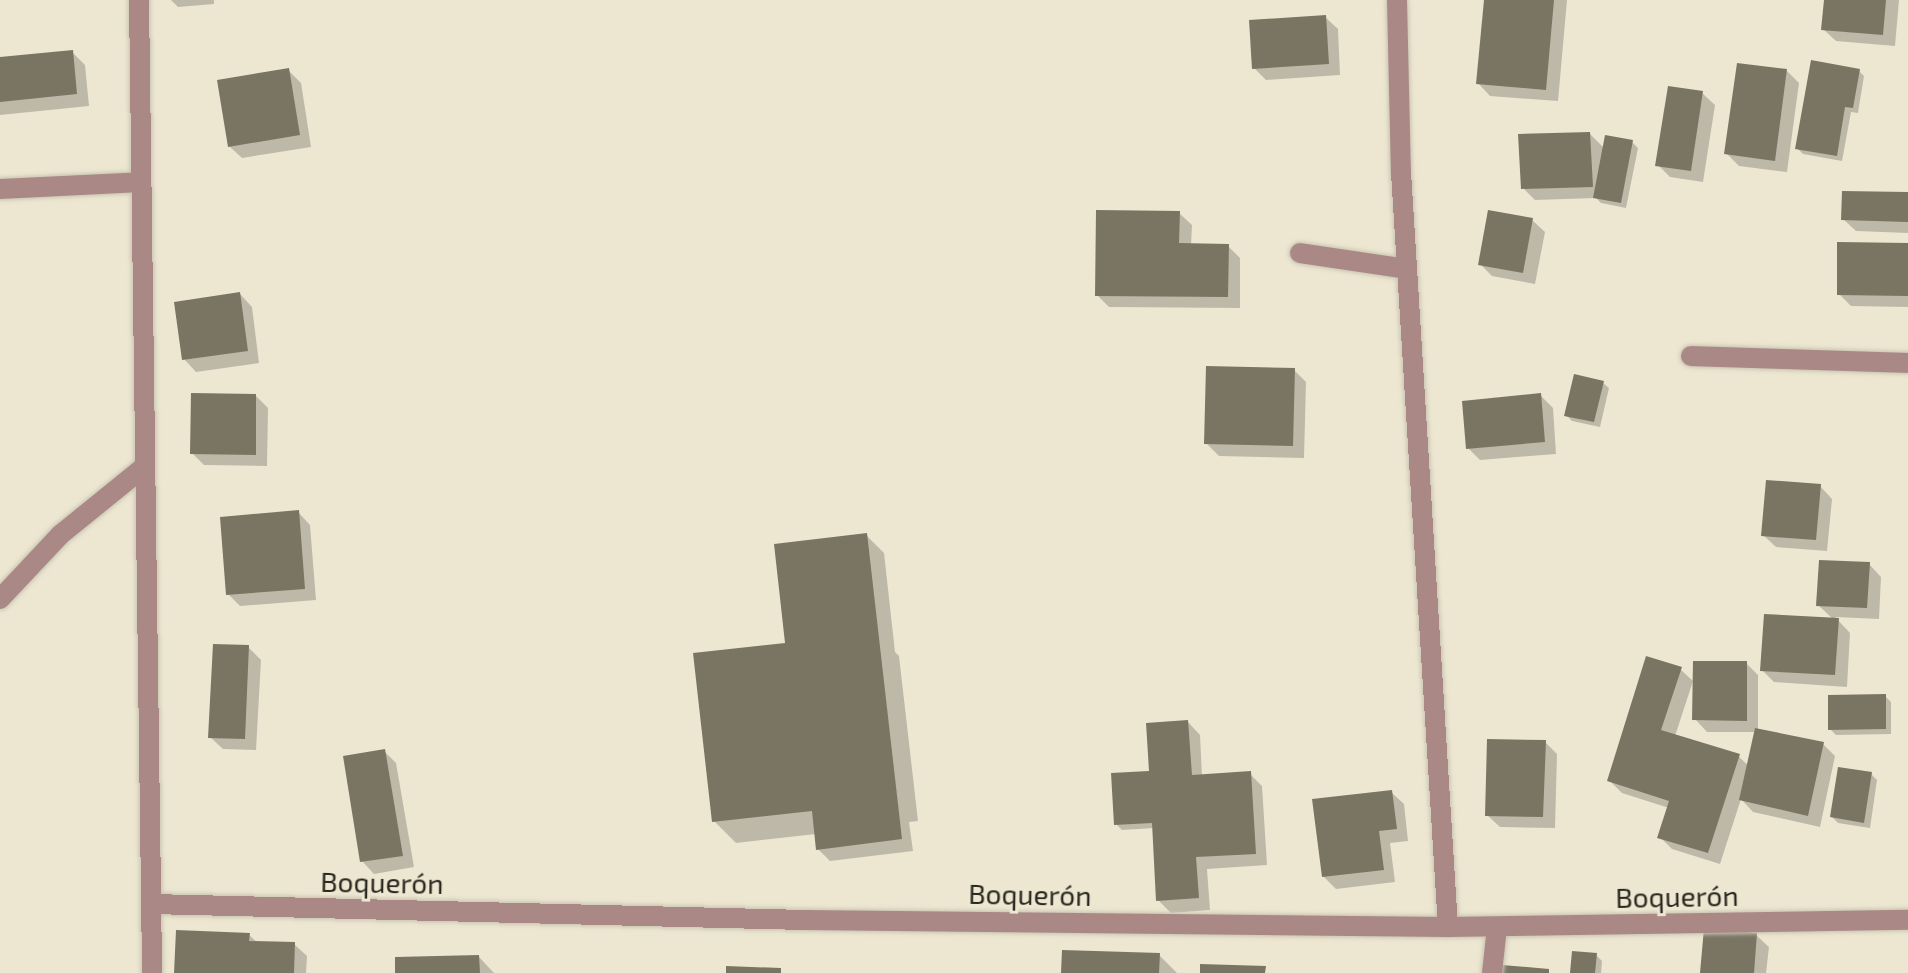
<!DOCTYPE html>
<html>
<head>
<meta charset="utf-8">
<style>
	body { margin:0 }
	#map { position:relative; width:1908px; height:973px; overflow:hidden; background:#ede7d2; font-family:"Exo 2",sans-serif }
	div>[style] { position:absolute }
	.shadow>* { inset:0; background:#0003 }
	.building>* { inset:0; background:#7a7563 }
	.roads { filter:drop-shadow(0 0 2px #cac4b2) drop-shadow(0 0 2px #cac4b2) }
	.service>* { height:20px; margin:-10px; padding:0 10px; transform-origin:10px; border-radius:10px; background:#a98886 }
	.minor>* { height:20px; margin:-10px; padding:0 10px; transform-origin:10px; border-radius:10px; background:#a98886 }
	span { translate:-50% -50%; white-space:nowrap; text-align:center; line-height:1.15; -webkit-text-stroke:6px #ede7d2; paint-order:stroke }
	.street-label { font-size:28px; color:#28261e }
</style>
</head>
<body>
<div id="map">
	<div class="shadow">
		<div style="clip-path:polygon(171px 0,214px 0,214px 4px,178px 7px)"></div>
		<div style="clip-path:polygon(1486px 0,1567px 0,1558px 101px,1490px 96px,1478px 83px)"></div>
		<div style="clip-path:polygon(1826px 0,1899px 0,1895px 46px,1836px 41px,1823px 29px)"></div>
		<div style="clip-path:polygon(1325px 17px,1338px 29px,1340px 75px,1266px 80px,1254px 68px)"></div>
		<div style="clip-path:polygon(72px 52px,85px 65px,89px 106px,0 115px,0 59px)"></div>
		<div style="clip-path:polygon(288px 70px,301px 83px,311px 147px,242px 158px,229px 146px)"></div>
		<div style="clip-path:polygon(1787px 71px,1799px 83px,1787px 172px,1739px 166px,1727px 154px)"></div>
		<div style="clip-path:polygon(1859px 71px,1864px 76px,1858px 113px,1851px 112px,1842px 161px,1803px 154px,1797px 148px)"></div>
		<div style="clip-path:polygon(1702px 93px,1715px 105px,1703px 182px,1670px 177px,1658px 165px)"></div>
		<div style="clip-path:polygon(1590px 134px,1604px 148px,1632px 142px,1638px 148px,1626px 208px,1601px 203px,1596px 198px,1535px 200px,1523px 188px)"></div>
		<div style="clip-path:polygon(1908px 194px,1908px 233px,1856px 231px,1843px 219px)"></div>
		<div style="clip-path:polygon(1179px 213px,1192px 225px,1191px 246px,1228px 246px,1240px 258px,1240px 308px,1109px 307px,1097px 295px)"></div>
		<div style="clip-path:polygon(1532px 220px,1545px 232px,1535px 284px,1492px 276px,1480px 264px)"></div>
		<div style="clip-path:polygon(1908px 245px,1908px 307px,1851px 306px,1839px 294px)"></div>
		<div style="clip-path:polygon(240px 294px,252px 307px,259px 363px,196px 372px,184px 359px)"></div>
		<div style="clip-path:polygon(1294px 370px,1306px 382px,1304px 458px,1219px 456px,1206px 443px)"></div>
		<div style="clip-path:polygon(1603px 383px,1609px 388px,1600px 427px,1572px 421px,1566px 415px)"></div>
		<div style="clip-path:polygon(1540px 395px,1553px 408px,1556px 454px,1480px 460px,1468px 448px)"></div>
		<div style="clip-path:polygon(256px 396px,268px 408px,267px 466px,204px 465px,192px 453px)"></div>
		<div style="clip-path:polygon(1820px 486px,1832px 499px,1827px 551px,1776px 547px,1763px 535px)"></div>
		<div style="clip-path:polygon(298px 512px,310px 525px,316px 600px,240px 606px,228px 594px)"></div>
		<div style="clip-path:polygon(866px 535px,884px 553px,895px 652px,899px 656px,918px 821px,909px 822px,913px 851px,830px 861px,818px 849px,816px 834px,736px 843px,714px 821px,787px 644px)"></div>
		<div style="clip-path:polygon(1869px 564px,1881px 577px,1879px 619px,1835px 617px,1850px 633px,1847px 687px,1774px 682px,1762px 670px,1834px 620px,1818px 605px)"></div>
		<div style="clip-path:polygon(248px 647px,261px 660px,256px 750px,223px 749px,210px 737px)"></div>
		<div style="clip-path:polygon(1746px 663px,1758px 675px,1758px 730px,1823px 744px,1835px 756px,1820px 827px,1753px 812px,1741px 799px,1720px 864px,1672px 849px,1660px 837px,1669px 808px,1622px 793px,1610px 781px,1680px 669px,1693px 681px,1675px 736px,1738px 756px,1749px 766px,1756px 732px,1707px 732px,1695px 719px)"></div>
		<div style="clip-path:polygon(1885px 696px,1891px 702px,1891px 734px,1836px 735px,1830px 729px)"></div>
		<div style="clip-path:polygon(1188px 722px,1200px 735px,1202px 776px,1250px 774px,1262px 786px,1267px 865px,1207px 869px,1210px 910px,1171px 913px,1158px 900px,1154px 828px,1122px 830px,1116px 824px)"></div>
		<div style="clip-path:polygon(1545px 742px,1557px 754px,1555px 828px,1500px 827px,1487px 815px)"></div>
		<div style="clip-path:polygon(384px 751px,396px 763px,414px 867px,374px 874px,362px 861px)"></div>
		<div style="clip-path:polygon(1871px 774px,1877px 780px,1870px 828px,1838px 823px,1832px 817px)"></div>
		<div style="clip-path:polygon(1391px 792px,1404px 804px,1408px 841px,1390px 843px,1395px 882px,1336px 889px,1323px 876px)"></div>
		<div style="clip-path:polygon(249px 935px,258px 943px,294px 944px,307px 956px,306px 973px,176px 973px)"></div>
		<div style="clip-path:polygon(1756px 935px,1769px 947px,1766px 973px,1702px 973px)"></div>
		<div style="clip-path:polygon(1159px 955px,1177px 973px,1063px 973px)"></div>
		<div style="clip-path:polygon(1596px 955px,1602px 961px,1601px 973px,1572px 973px)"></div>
		<div style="clip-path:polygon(479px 957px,494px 973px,397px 973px)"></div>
	</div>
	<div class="building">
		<div style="clip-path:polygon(1484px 0,1554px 0,1546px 90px,1476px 84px)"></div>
		<div style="clip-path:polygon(1824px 0,1886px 0,1883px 35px,1821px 30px)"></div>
		<div style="clip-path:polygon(1326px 15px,1329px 64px,1252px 69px,1249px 20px)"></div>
		<div style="clip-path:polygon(73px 50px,77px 94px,0 102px,0 57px)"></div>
		<div style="clip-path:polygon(1811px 60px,1860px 69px,1853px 108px,1845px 107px,1837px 156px,1795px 149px)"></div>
		<div style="clip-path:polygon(1737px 63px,1787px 69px,1775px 161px,1724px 154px)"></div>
		<div style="clip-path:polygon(289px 68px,300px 135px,228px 147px,217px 80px)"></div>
		<div style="clip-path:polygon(1668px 86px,1703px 91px,1691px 171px,1655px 166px)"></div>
		<div style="clip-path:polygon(1590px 132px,1593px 187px,1521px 189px,1518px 134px)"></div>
		<div style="clip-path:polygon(1605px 135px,1633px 140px,1621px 203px,1593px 198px)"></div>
		<div style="clip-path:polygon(1842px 191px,1908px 192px,1908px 222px,1841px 220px)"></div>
		<div style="clip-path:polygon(1096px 210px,1180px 211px,1179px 243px,1229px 244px,1228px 297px,1095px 296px)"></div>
		<div style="clip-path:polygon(1488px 210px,1533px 218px,1523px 273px,1478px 265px)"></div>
		<div style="clip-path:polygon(1837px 242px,1908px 243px,1908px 296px,1837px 295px)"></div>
		<div style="clip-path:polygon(240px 292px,248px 351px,182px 360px,174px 302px)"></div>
		<div style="clip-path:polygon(1206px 366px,1295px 368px,1293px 446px,1204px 444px)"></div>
		<div style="clip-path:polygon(1574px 374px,1604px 381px,1594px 422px,1564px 416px)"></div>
		<div style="clip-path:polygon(191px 393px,256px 394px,256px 455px,190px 454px)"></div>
		<div style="clip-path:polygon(1541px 393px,1545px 442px,1466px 449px,1462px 401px)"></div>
		<div style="clip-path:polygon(1766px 480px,1821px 484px,1816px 540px,1761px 536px)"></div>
		<div style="clip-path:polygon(299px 510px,305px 589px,226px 595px,220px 517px)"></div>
		<div style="clip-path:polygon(867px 533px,902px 839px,816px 850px,812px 811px,712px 822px,693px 653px,785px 643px,774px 544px)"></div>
		<div style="clip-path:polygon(1819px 560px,1870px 562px,1867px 608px,1816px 606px)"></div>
		<div style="clip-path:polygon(1764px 614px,1839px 618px,1835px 675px,1760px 671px)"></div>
		<div style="clip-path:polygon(213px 644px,249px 645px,245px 739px,208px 738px)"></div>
		<div style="clip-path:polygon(1646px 656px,1682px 667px,1661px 730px,1740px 754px,1708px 853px,1657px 838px,1669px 801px,1607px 781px)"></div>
		<div style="clip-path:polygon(1693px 661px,1747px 661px,1747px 721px,1692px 720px)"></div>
		<div style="clip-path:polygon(1886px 694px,1886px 729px,1828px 730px,1828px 695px)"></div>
		<div style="clip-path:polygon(1188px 720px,1192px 775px,1251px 771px,1256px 854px,1196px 857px,1199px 898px,1156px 901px,1152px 823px,1114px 825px,1111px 773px,1149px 771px,1146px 723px)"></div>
		<div style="clip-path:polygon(1755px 728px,1824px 742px,1808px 816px,1739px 800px)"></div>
		<div style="clip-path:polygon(1487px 739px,1546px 740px,1543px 817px,1485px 816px)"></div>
		<div style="clip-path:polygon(385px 749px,403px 856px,360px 862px,343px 756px)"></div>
		<div style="clip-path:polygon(1838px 767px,1872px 772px,1864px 823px,1830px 817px)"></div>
		<div style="clip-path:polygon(1392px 790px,1397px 829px,1379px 831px,1384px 870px,1322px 877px,1312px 799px)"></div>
		<div style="clip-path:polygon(1704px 928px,1757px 933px,1754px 973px,1700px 973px)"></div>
		<div style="clip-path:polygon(176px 930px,250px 933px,249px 941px,295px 942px,294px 973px,174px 973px)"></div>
		<div style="clip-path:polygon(1062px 950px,1160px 953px,1159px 973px,1061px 973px)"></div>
		<div style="clip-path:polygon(1572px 951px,1597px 953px,1595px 973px,1570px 973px)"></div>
		<div style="clip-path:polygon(479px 955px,480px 973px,395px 973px,395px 957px)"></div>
		<div style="clip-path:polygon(1200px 964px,1266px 966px,1265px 973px,1200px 973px)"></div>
		<div style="clip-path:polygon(1502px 965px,1549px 969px,1549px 973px,1501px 973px)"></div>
		<div style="clip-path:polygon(726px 966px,781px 968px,781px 973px,726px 973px)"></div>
	</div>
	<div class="roads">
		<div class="service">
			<div style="left:0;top:189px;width:141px;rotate:-2.8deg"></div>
			<div style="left:1300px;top:253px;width:108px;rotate:8.5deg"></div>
			<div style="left:0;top:599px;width:88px;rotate:-46.8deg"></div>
			<div style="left:60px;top:535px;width:108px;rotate:-39deg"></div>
		</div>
		<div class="minor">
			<div style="left:139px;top:0;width:973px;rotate:89.23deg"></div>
			<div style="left:1397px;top:0;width:172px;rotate:88.7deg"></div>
			<div style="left:1401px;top:172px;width:756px;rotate:86.44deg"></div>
			<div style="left:1691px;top:356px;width:217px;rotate:1.8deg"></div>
			<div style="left:151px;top:904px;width:654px;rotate:1.4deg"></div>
			<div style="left:805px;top:920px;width:643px;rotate:0.62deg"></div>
			<div style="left:1448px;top:927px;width:460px;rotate:-0.9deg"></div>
			<div style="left:1492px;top:973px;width:46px;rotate:-83.8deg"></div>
		</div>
	</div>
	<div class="street-label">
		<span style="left:382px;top:882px;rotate:1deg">Boquerón</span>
		<span style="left:1030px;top:894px;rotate:1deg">Boquerón</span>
		<span style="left:1677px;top:896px;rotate:-1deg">Boquerón</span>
	</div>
</div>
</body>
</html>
